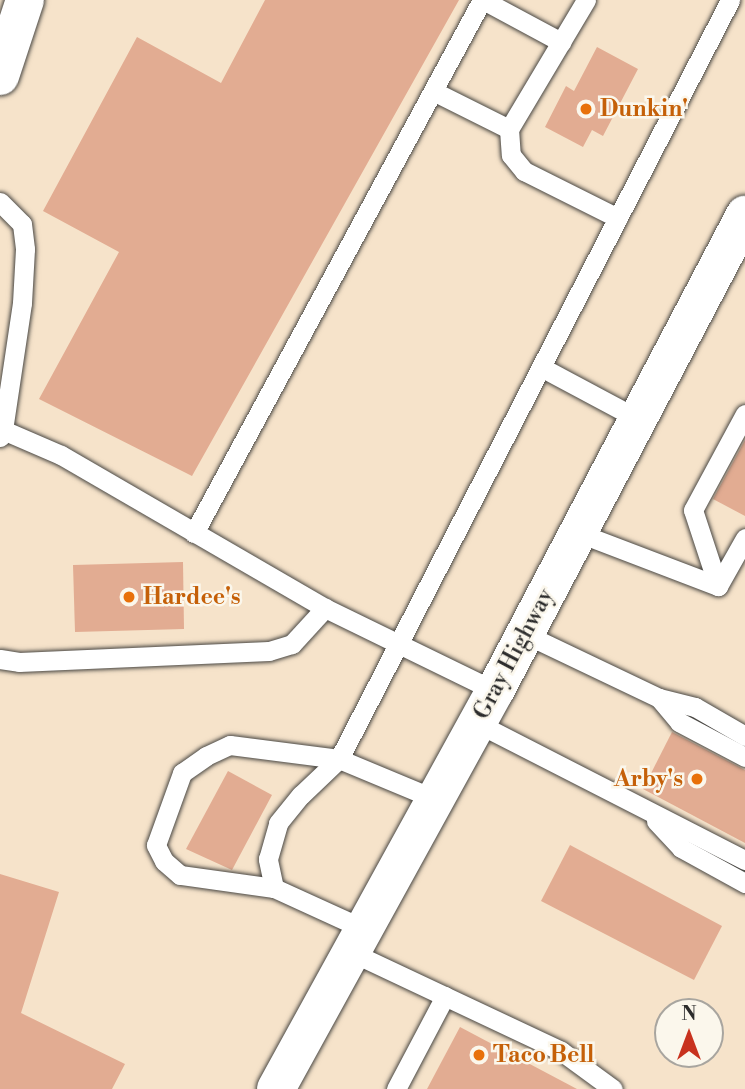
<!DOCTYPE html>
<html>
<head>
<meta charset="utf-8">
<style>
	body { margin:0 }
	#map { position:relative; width:745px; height:1089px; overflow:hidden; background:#f6e3ca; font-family:"Libre Bodoni",serif }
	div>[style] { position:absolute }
	.building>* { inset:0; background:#e2ac92 }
	.roads { filter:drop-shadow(0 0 2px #494743) drop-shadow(0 0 2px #494743) }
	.service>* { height:19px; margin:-9.5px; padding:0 9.5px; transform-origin:9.5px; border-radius:9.5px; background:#fff }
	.tertiary>* { height:38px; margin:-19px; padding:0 19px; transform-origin:19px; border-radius:19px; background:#fff }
	.trunk>* { height:38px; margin:-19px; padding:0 19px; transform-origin:19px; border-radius:19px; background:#fff }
	.dots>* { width:19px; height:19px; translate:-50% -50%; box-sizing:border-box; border:4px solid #fbf7ec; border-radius:50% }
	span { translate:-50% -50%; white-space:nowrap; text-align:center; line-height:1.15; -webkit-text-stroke:5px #fbf7ec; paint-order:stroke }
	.food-label { font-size:23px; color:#c56008; font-weight:700 }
	.left { translate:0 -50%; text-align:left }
	.right { translate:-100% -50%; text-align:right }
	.street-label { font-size:23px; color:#2b2b2b }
	.north { position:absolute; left:654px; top:998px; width:70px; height:70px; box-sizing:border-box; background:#fbf7ec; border:2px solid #a8a59f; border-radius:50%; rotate:0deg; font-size:19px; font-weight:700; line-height:28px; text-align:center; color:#2b2b2b }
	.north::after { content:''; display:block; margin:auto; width:24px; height:32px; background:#c8321e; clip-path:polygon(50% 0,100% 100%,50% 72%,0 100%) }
</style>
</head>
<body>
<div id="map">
	<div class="building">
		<div style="clip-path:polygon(265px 0,459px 0,192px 476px,39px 399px,119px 252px,43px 211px,137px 37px,221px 83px)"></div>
		<div style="clip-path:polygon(597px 47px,638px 69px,603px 136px,592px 130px,583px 147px,545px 127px,566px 86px,574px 91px)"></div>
		<div style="clip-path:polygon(745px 440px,745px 516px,713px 499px)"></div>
		<div style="clip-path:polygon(183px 562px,184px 629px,75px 632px,73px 565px)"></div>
		<div style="clip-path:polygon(672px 732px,745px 770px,745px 843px,643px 789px)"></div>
		<div style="clip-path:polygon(228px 771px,272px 795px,232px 870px,186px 849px)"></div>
		<div style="clip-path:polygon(570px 845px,722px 926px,694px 980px,541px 901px)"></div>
		<div style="clip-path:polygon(0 874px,59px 892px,21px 1013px,125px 1064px,112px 1089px,0 1089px)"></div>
		<div style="clip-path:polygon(460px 1027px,577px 1089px,427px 1089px)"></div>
	</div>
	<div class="roads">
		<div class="service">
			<div style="left:483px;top:0;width:89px;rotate:28.3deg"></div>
			<div style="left:586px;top:0;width:150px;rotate:120.8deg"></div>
			<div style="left:509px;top:129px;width:26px;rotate:86deg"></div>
			<div style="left:511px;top:155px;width:21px;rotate:51deg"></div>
			<div style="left:524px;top:171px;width:105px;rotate:26.6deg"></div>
			<div style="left:433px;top:91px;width:85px;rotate:26.6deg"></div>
			<div style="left:0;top:202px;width:31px;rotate:45deg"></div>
			<div style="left:22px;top:224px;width:25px;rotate:83deg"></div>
			<div style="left:25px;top:249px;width:54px;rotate:93.2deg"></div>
			<div style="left:22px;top:303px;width:128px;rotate:98.5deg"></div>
			<div style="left:541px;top:367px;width:110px;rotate:28.2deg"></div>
			<div style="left:0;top:437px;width:8px;rotate:-67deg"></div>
			<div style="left:3px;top:430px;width:63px;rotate:23.3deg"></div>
			<div style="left:61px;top:455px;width:305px;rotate:30.1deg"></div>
			<div style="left:325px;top:608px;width:189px;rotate:26deg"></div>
			<div style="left:194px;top:533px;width:606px;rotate:-61.62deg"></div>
			<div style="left:579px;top:533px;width:149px;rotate:20.9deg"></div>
			<div style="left:718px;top:586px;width:55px;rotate:-60.6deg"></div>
			<div style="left:718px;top:586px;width:80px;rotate:-108.2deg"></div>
			<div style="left:693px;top:510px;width:109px;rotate:-61.6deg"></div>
			<div style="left:525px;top:634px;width:148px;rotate:25.5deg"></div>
			<div style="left:659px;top:698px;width:37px;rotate:14deg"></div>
			<div style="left:695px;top:707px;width:58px;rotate:30.1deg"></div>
			<div style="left:0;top:659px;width:19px;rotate:9deg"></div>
			<div style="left:19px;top:662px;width:250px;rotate:-2.5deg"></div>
			<div style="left:269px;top:651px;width:24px;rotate:-17deg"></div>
			<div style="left:292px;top:644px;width:49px;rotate:-47.5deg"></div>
			<div style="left:659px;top:698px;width:31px;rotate:50deg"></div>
			<div style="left:679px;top:722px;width:75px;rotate:27.9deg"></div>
			<div style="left:477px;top:723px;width:301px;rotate:27.1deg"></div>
			<div style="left:656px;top:821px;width:37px;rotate:47deg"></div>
			<div style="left:681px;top:848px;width:73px;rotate:28.7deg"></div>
			<div style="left:274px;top:888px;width:95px;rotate:-172.1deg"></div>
			<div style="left:180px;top:875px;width:21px;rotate:-139deg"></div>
			<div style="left:164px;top:861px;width:18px;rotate:-117deg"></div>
			<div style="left:156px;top:845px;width:77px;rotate:-70.1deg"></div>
			<div style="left:182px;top:773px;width:29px;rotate:-35deg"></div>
			<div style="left:206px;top:756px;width:26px;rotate:-25deg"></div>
			<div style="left:230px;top:745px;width:110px;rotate:7.3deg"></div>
			<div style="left:339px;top:759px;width:104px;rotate:22.6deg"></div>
			<div style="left:364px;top:929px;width:99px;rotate:-155.5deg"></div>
			<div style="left:274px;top:888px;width:30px;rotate:-102deg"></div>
			<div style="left:268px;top:859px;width:37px;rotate:-74deg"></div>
			<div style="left:278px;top:823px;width:36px;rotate:-51deg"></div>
			<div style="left:301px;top:795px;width:52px;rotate:-43.5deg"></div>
			<div style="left:339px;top:759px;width:854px;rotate:-62.74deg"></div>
			<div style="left:351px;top:952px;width:232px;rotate:25.2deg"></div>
			<div style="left:561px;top:1051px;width:64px;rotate:36.2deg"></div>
			<div style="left:396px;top:1089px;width:105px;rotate:-62.2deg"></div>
		</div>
		<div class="tertiary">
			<div style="left:0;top:76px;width:80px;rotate:-71.8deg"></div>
		</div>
		<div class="trunk">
			<div style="left:276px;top:1089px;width:454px;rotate:-61.2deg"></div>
			<div style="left:495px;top:691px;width:538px;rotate:-62.29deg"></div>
		</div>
	</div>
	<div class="dots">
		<div style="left:586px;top:109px;background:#e8710a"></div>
		<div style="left:129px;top:597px;background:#e8710a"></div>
		<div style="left:697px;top:779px;background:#e8710a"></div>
		<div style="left:479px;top:1055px;background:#e8710a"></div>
	</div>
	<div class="food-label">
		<span class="left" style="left:600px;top:109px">Dunkin'</span>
		<span class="left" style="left:143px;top:597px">Hardee's</span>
		<span class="right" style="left:683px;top:779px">Arby's</span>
		<span class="left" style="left:493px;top:1055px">Taco Bell</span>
	</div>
	<div class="street-label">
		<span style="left:514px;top:654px;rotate:-62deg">Gray Highway</span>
	</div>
	<div class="north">N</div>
</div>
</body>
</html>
